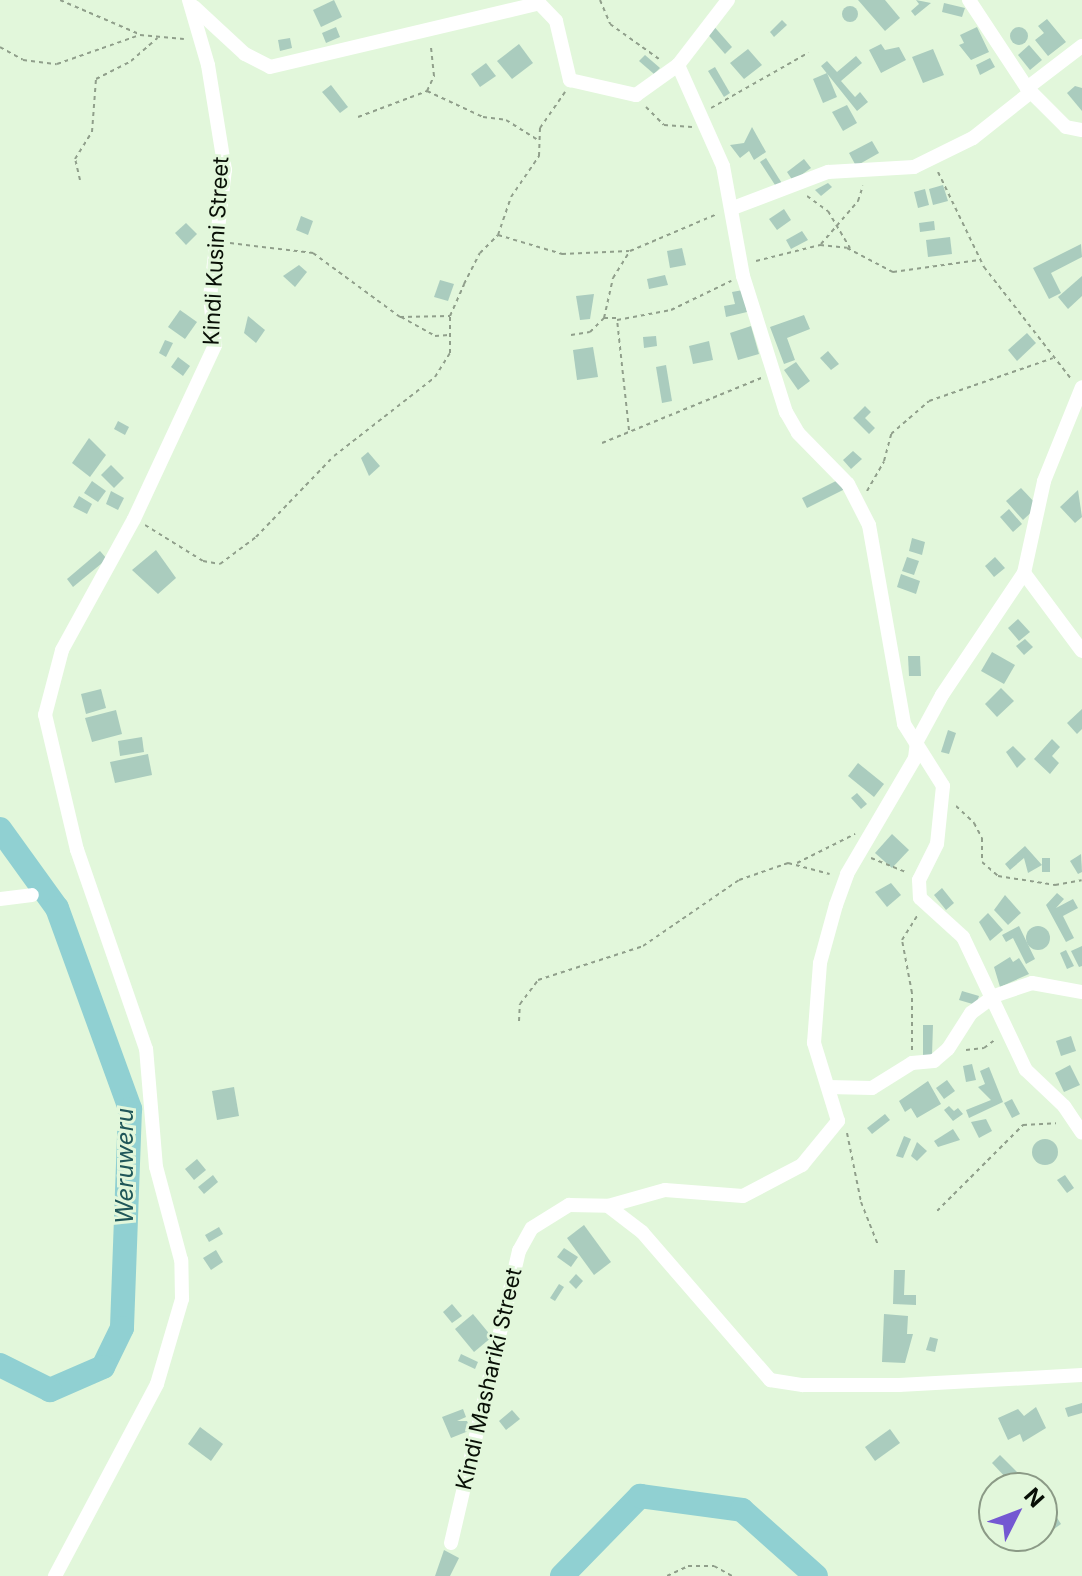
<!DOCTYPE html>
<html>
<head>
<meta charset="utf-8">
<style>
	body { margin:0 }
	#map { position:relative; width:1082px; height:1576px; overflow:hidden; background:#e2f7db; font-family:Inter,sans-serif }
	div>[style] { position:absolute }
	.river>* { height:24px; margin:-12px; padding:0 12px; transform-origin:12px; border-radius:12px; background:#90d0d2 }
	.building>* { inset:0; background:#aaccbe }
	.round { border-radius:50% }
	.path>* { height:2px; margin-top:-1px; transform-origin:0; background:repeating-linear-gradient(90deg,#909f8b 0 4px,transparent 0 8px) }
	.street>* { height:14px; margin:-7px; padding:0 7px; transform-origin:7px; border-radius:7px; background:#fff }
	span { translate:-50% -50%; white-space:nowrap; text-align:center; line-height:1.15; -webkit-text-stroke:6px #e2f7db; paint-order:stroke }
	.street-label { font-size:22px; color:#080f06 }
	.water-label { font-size:24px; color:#205759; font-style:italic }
	.north { position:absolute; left:978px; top:1472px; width:80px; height:80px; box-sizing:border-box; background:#e2f7db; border:2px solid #8b9a86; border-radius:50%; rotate:48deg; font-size:22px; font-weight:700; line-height:32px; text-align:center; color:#080f06 }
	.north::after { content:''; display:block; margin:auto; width:28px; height:36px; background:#7458d2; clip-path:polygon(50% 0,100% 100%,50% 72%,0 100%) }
</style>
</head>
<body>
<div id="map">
	<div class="river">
		<div style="left:0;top:829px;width:97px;rotate:54.2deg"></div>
		<div style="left:57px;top:908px;width:214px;rotate:70deg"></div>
		<div style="left:130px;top:1109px;width:219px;rotate:92.1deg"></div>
		<div style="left:122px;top:1328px;width:43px;rotate:116deg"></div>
		<div style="left:103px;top:1367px;width:58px;rotate:156.5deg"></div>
		<div style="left:50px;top:1390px;width:56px;rotate:-153.4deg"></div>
		<div style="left:562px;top:1576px;width:112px;rotate:-45.7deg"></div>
		<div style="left:640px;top:1496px;width:103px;rotate:7.8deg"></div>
		<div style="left:742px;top:1510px;width:99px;rotate:41.7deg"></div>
	</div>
	<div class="building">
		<div style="clip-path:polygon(334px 0,342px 17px,321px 27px,313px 10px)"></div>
		<div style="clip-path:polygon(858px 0,885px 0,900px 18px,885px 31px)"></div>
		<div style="clip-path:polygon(916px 0,931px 3px,915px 16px,911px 11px,919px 4px)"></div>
		<div style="clip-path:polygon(944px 3px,965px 8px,962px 17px,942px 12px)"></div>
		<div class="round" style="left:842px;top:6px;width:16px;height:16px"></div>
		<div style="clip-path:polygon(1047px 19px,1066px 42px,1048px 56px,1035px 40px,1044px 33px,1038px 26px)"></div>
		<div style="clip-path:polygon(782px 20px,787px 25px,774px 37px,770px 32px)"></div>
		<div style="clip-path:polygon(711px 23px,732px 47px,725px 54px,704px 30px)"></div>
		<div style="clip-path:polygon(336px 27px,340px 37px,326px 43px,322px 33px)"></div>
		<div style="clip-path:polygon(977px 27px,989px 52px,971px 60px,959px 45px,964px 43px,960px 35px)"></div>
		<div class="round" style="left:1010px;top:27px;width:18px;height:18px"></div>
		<div style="clip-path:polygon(290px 38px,292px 48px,280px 51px,278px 40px)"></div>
		<div style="clip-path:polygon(519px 44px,533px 63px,512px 79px,497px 61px)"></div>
		<div style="clip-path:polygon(881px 44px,885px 50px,899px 47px,906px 60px,881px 73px,869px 50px)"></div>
		<div style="clip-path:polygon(1029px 45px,1042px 60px,1030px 70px,1018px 55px)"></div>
		<div style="clip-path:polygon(748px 49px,762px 65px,744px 79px,730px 63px)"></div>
		<div style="clip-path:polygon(933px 49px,944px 75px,923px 83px,912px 57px)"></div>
		<div style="clip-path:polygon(645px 55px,660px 68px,654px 74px,639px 61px)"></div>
		<div style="clip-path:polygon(856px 56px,862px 63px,841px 81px,855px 97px,860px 92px,868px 102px,857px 111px,821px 66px,827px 61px,837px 72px)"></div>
		<div style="clip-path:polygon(990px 58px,995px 67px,980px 75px,976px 65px)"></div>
		<div style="clip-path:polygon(486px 63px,496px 76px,480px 87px,471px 74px)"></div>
		<div style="clip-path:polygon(715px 67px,730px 93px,724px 97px,708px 71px)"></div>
		<div style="clip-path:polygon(827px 73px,837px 97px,823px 103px,813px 79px)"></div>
		<div style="clip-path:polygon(331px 85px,348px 107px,340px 113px,322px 92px)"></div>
		<div style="clip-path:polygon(1075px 86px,1082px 88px,1082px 111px,1067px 93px)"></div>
		<div style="clip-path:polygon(847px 105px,857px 123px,843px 131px,832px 112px)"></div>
		<div style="clip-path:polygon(752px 127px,766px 152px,754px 160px,749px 151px,740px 158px,730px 145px,744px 143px)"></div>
		<div style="clip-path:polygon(872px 141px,879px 153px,856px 166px,849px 153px)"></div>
		<div style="clip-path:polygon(766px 158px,783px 185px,777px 188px,760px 162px)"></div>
		<div style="clip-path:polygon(804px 159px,811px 168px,793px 181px,787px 172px)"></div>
		<div style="clip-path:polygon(828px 183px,832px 187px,821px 196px,815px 190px)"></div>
		<div style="clip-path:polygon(943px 185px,948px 201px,933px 205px,929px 189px)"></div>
		<div style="clip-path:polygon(925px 189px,929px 205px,918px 208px,914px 192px)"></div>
		<div style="clip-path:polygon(784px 209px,791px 220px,777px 230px,769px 219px)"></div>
		<div style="clip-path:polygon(301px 216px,313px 221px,308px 235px,296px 230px)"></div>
		<div style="clip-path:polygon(934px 221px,935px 230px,920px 232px,919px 223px)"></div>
		<div style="clip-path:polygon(186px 223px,197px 234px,186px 245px,175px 233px)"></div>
		<div style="clip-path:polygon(802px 231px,808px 240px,791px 249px,786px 240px)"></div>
		<div style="clip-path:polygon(950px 237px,952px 254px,928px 257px,926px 240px)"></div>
		<div style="clip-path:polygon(1081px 244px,1082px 257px,1051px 273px,1061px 293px,1049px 299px,1033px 268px)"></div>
		<div style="clip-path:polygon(682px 248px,686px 265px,670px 268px,667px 251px)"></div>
		<div style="clip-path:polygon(299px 265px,307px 272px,295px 287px,283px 276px)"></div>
		<div style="clip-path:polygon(665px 275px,668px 285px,649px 289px,647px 279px)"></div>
		<div style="clip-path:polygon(1082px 276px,1082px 296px,1068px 309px,1058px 297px)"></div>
		<div style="clip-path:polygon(440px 280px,454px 284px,448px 301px,434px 297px)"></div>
		<div style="clip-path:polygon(743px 290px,747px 312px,726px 317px,724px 306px,735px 304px,732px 292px)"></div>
		<div style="clip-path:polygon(594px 294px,590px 319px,580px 320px,576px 296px)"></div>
		<div style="clip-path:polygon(180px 310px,197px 322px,185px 339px,168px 327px)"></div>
		<div style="clip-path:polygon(804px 315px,810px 329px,787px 338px,795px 360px,784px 364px,770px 327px)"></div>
		<div style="clip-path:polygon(248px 316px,265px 330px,256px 343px,244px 333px)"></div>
		<div style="clip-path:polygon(751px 326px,759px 354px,738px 360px,730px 333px)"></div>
		<div style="clip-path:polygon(1027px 333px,1036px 343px,1017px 361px,1008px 350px)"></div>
		<div style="clip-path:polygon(656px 336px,657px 346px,644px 348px,643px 337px)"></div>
		<div style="clip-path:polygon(165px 340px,173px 343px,166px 357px,159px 353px)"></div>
		<div style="clip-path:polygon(709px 341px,713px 360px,693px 364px,689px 346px)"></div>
		<div style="clip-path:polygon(593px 347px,598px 377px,577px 380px,573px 350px)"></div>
		<div style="clip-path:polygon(828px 351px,839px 364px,831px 370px,820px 358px)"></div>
		<div style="clip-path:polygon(178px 357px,190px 366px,183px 376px,171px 367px)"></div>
		<div style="clip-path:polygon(796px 362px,810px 381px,798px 390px,784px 370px)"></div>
		<div style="clip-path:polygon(666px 365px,672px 401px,662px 403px,656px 367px)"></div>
		<div style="clip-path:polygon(865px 406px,871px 412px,865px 418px,875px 428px,869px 434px,853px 418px)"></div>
		<div style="clip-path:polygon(118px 421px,129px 427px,125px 435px,114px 429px)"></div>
		<div style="clip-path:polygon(89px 438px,106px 455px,90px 477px,72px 463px)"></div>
		<div style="clip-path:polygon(853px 451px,862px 459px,851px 469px,843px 460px)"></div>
		<div style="clip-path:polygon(368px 452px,380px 466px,369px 476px,361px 458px)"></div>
		<div style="clip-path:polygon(111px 465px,124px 478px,114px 488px,101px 475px)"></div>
		<div style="clip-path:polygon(840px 479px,845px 489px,807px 508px,802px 498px)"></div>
		<div style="clip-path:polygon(92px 481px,106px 491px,98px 502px,84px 493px)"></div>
		<div style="clip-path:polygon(1021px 488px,1038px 506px,1023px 520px,1006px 501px)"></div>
		<div style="clip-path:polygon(1078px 490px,1082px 517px,1075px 523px,1060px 507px)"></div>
		<div style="clip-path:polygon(111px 491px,124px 498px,118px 510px,106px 504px)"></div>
		<div style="clip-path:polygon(79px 496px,92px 504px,87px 514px,73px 507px)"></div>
		<div style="clip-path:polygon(1009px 509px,1022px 524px,1013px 532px,1000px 517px)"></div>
		<div style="clip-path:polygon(912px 538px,925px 542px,922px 555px,909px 551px)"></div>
		<div style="clip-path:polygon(156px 550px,176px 578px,158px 594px,132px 570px)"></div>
		<div style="clip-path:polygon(100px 551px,107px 559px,73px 587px,67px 579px)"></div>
		<div style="clip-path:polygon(907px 557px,919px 561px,914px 575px,902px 571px)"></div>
		<div style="clip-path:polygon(995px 557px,1005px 568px,994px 577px,985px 566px)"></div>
		<div style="clip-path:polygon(901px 574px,920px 581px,916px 594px,897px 587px)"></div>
		<div style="clip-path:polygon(1018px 619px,1030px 632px,1019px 641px,1008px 628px)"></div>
		<div style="clip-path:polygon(1025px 639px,1033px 647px,1024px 655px,1016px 646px)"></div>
		<div style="clip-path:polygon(992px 652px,1015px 665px,1004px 684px,981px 671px)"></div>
		<div style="clip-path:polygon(908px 656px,920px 656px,921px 676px,909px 676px)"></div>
		<div style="clip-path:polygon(1001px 688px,1014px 701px,997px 717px,985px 704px)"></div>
		<div style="clip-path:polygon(101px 689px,106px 708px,86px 714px,81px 694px)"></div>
		<div style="clip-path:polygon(1082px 709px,1082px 729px,1077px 734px,1067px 723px)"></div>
		<div style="clip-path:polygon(116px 710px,122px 734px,92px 742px,85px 718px)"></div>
		<div style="clip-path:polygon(948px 730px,956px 733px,949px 754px,941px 752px)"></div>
		<div style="clip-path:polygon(142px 737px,144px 752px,120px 756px,118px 741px)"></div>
		<div style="clip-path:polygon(1052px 739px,1060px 747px,1052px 756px,1059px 763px,1050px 774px,1034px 759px)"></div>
		<div style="clip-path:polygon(1013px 746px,1026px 759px,1017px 768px,1006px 752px)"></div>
		<div style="clip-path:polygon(148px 754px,152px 775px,115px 783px,110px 762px)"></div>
		<div style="clip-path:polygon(858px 763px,884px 784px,874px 797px,848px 776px)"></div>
		<div style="clip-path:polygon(857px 793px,867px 804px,861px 809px,851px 798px)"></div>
		<div style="clip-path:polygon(892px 834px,909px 850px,892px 868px,875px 853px)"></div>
		<div style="clip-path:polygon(1025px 846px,1042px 865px,1028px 873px,1024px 858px,1010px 870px,1005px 864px)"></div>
		<div style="clip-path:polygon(1081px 854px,1082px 872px,1078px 874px,1070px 861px)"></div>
		<div style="clip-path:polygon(1042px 858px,1050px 858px,1050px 872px,1042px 872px)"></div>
		<div style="clip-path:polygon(891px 883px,901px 895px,887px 907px,875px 892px)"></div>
		<div style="clip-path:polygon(942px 888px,954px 903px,946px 910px,934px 895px)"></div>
		<div style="clip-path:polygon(1057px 893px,1064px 899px,1056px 908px,1073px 899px,1078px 908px,1063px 916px,1074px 938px,1066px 942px,1046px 905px)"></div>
		<div style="clip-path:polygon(1005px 895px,1021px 913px,1008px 925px,994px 910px)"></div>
		<div style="clip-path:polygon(988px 913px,1003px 930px,990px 941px,979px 922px)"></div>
		<div style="clip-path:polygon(1019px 926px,1035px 959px,1026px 964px,1013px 938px,1006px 942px,1002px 935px)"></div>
		<div class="round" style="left:1026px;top:926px;width:24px;height:24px"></div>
		<div style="clip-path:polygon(1082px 946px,1082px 966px,1079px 967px,1071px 951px)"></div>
		<div style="clip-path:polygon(1066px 950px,1074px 966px,1067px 969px,1060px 953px)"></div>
		<div style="clip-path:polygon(1010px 957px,1013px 962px,1019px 958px,1029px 974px,1000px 987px,994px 967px)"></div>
		<div style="clip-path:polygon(962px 991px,979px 996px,976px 1005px,959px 1000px)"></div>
		<div style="clip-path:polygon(923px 1025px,933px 1025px,932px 1055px,923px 1055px)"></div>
		<div style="clip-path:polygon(1071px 1036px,1076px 1051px,1061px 1056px,1056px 1041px)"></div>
		<div style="clip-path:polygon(972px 1064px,976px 1080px,966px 1082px,963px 1066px)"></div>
		<div style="clip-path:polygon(1070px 1065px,1080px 1085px,1064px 1092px,1055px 1073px)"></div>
		<div style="clip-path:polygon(989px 1067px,1003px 1102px,969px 1118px,966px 1110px,991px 1100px,978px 1087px,985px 1084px,980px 1071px)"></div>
		<div style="clip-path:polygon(947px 1080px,955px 1091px,944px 1099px,936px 1088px)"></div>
		<div style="clip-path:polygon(928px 1081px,941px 1104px,917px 1118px,911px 1108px,905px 1112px,899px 1101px)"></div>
		<div style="clip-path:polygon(234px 1087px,239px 1116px,217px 1120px,212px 1091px)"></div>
		<div style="clip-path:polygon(1012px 1099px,1020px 1114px,1012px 1118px,1004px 1103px)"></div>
		<div style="clip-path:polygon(949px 1106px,954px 1111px,958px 1108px,963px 1114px,953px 1121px,944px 1110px)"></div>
		<div style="clip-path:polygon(885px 1114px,890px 1120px,872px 1134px,867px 1128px)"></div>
		<div style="clip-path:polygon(986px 1119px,992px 1131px,979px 1138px,971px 1122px)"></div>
		<div style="clip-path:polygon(953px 1129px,960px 1140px,938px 1147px,934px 1141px)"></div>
		<div style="clip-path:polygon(904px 1136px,911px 1139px,903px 1158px,896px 1156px)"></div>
		<div class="round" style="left:1032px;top:1139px;width:26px;height:26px"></div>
		<div style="clip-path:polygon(917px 1142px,927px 1151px,917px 1161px,911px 1156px)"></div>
		<div style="clip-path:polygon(197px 1159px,206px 1170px,194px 1180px,185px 1169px)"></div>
		<div style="clip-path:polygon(213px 1175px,218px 1182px,204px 1194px,198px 1187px)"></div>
		<div style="clip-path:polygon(1065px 1175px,1074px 1188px,1067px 1193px,1057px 1180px)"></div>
		<div style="clip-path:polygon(584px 1225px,611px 1262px,594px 1275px,567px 1238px)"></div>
		<div style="clip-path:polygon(219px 1227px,223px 1234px,209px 1242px,205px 1235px)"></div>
		<div style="clip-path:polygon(564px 1248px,578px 1257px,571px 1267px,557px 1257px)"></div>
		<div style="clip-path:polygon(216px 1250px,223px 1262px,211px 1270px,203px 1258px)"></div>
		<div style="clip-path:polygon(894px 1270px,905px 1270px,904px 1295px,916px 1295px,916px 1305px,893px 1304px)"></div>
		<div style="clip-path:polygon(576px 1274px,583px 1281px,576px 1289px,569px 1282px)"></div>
		<div style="clip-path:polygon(559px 1284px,564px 1287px,555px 1301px,550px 1298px)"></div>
		<div style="clip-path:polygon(452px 1304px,462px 1316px,452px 1323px,443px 1312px)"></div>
		<div style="clip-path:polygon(473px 1314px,492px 1337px,474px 1352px,455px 1329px)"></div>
		<div style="clip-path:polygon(884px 1314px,908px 1316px,907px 1334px,913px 1334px,905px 1363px,882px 1362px)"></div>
		<div style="clip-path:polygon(930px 1337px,938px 1339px,935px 1352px,926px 1350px)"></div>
		<div style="clip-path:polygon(461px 1354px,478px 1362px,475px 1369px,458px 1361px)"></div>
		<div style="clip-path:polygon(1082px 1403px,1082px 1413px,1068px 1417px,1065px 1408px)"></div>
		<div style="clip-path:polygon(1036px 1407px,1046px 1428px,1023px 1442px,1020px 1434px,1008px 1440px,998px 1418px,1018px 1409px,1024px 1416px)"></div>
		<div style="clip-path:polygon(463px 1409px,466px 1417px,457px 1421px,467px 1421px,471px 1430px,451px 1438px,442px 1417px)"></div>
		<div style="clip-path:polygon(512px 1410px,520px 1419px,506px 1430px,499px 1421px)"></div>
		<div style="clip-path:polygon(200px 1427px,223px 1444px,211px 1461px,188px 1444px)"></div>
		<div style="clip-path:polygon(890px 1429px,900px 1443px,875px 1461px,865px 1447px)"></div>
		<div style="clip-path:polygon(1000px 1455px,1017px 1472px,1008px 1480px,992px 1463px)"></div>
		<div style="clip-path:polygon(1052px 1510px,1061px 1524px,1054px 1529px,1045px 1515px)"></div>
		<div style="clip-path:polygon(444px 1550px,459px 1558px,450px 1576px,435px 1576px)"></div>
	</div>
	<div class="path">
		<div style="left:60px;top:0;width:86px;rotate:23.3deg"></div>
		<div style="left:600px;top:0;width:26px;rotate:67deg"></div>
		<div style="left:610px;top:24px;width:60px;rotate:35.5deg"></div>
		<div style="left:0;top:47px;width:26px;rotate:29deg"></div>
		<div style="left:23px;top:60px;width:34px;rotate:7deg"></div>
		<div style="left:57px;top:64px;width:88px;rotate:-19.3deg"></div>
		<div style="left:140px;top:35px;width:44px;rotate:5.2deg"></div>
		<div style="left:427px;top:91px;width:17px;rotate:-65deg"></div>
		<div style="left:434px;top:76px;width:31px;rotate:-96deg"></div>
		<div style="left:646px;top:107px;width:25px;rotate:45deg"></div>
		<div style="left:664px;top:125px;width:28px;rotate:4deg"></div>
		<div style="left:711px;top:108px;width:112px;rotate:-29.6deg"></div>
		<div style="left:358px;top:117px;width:74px;rotate:-20.6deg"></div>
		<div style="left:427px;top:91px;width:62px;rotate:24.9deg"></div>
		<div style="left:483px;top:117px;width:23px;rotate:7deg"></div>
		<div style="left:506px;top:120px;width:36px;rotate:32deg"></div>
		<div style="left:938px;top:172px;width:106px;rotate:64.2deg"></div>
		<div style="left:984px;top:267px;width:143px;rotate:52.1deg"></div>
		<div style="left:80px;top:180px;width:22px;rotate:-103deg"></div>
		<div style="left:75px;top:159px;width:32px;rotate:-58deg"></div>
		<div style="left:92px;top:132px;width:53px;rotate:-85.7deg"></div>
		<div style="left:96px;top:79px;width:39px;rotate:-27deg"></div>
		<div style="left:131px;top:61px;width:35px;rotate:-41deg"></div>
		<div style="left:807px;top:196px;width:26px;rotate:36deg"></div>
		<div style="left:828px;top:211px;width:43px;rotate:59.3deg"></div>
		<div style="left:498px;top:235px;width:67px;rotate:16.5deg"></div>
		<div style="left:562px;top:254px;width:67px;rotate:-2.6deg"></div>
		<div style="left:230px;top:243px;width:84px;rotate:6.9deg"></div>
		<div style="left:313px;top:253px;width:108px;rotate:36.3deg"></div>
		<div style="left:400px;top:317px;width:50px;rotate:-1.1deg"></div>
		<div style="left:821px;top:244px;width:57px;rotate:-49.3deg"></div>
		<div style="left:858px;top:201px;width:16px;rotate:-72deg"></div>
		<div style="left:756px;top:261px;width:66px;rotate:-14deg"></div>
		<div style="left:820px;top:245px;width:27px;rotate:6deg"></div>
		<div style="left:847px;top:248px;width:52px;rotate:27.6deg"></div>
		<div style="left:893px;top:272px;width:87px;rotate:-7.9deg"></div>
		<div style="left:401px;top:317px;width:39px;rotate:29deg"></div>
		<div style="left:435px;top:336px;width:14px;rotate:-4deg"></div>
		<div style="left:604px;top:318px;width:41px;rotate:-77.3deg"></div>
		<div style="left:613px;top:278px;width:32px;rotate:-58deg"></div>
		<div style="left:630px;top:251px;width:95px;rotate:-23deg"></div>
		<div style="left:571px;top:335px;width:19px;rotate:-9deg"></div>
		<div style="left:590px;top:332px;width:20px;rotate:-45deg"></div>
		<div style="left:604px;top:318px;width:13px"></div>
		<div style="left:629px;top:430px;width:111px;rotate:-96.2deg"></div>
		<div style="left:617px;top:320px;width:55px;rotate:-10.5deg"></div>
		<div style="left:671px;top:310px;width:67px;rotate:-25.8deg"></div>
		<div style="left:602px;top:443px;width:172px;rotate:-22.2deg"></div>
		<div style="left:867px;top:491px;width:34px;rotate:-60deg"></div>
		<div style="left:884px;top:461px;width:28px;rotate:-75deg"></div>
		<div style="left:891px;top:434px;width:50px;rotate:-41deg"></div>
		<div style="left:929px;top:401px;width:131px;rotate:-19.1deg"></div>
		<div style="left:145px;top:525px;width:68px;rotate:31.8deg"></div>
		<div style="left:203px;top:561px;width:17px;rotate:10deg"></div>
		<div style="left:220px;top:564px;width:45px;rotate:-36.9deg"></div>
		<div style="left:256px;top:537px;width:112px;rotate:-46.1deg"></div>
		<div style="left:334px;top:456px;width:128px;rotate:-38deg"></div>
		<div style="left:435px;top:377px;width:28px;rotate:-58deg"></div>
		<div style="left:450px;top:353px;width:37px;rotate:-90deg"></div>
		<div style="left:450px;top:316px;width:35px;rotate:-66deg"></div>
		<div style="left:464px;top:284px;width:35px;rotate:-63deg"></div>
		<div style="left:480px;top:253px;width:25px;rotate:-45deg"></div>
		<div style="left:498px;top:235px;width:40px;rotate:-71.1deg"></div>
		<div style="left:511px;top:197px;width:50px;rotate:-55.7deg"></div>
		<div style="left:539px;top:156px;width:28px;rotate:-88deg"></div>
		<div style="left:540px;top:128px;width:44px;rotate:-55.2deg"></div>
		<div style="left:956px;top:806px;width:25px;rotate:43deg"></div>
		<div style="left:974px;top:823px;width:17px;rotate:62deg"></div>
		<div style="left:982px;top:838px;width:24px;rotate:90deg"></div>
		<div style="left:982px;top:862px;width:21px;rotate:41deg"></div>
		<div style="left:998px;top:876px;width:58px;rotate:9deg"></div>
		<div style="left:1055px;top:885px;width:27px;rotate:-10deg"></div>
		<div style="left:871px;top:858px;width:37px;rotate:22deg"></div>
		<div style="left:797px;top:863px;width:65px;rotate:-26.6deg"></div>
		<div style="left:519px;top:1021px;width:17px;rotate:-87deg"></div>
		<div style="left:520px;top:1004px;width:30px;rotate:-53deg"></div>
		<div style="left:538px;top:980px;width:110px;rotate:-17.9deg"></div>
		<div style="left:643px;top:946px;width:116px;rotate:-34.5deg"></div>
		<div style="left:739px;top:880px;width:52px;rotate:-19.1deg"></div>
		<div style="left:788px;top:863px;width:43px;rotate:14.7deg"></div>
		<div style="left:912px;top:1050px;width:57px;rotate:-90deg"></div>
		<div style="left:912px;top:993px;width:54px;rotate:-100.7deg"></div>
		<div style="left:902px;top:940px;width:31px;rotate:-58deg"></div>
		<div style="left:966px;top:1050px;width:18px;rotate:-6deg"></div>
		<div style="left:984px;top:1048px;width:15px;rotate:-37deg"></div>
		<div style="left:847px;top:1133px;width:70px;rotate:78.5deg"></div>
		<div style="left:861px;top:1202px;width:46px;rotate:68.4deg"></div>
		<div style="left:937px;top:1211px;width:122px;rotate:-45deg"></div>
		<div style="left:1023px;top:1125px;width:33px;rotate:-3deg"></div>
		<div style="left:667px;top:1576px;width:23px;rotate:-25deg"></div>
		<div style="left:688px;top:1566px;width:26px"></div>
		<div style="left:714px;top:1566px;width:21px;rotate:29deg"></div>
	</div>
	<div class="street">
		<div style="left:536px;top:0;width:29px;rotate:46deg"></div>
		<div style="left:556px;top:21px;width:61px;rotate:76.7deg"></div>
		<div style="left:570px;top:80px;width:68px;rotate:12.8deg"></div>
		<div style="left:636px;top:95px;width:52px;rotate:-35.5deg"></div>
		<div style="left:678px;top:65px;width:82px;rotate:-52.4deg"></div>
		<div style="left:969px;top:0;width:105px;rotate:56.6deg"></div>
		<div style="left:1027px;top:88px;width:55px;rotate:45deg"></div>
		<div style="left:1066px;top:127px;width:16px;rotate:11deg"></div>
		<div style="left:194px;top:7px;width:69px;rotate:42.7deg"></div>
		<div style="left:245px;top:54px;width:28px;rotate:27deg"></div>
		<div style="left:270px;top:67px;width:277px;rotate:-13.3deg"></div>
		<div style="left:678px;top:65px;width:111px;rotate:66deg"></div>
		<div style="left:723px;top:166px;width:112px;rotate:79.7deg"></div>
		<div style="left:743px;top:276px;width:143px;rotate:72.5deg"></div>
		<div style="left:786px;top:412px;width:24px;rotate:60deg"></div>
		<div style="left:798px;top:433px;width:71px;rotate:45.6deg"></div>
		<div style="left:848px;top:484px;width:46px;rotate:62.9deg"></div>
		<div style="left:869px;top:525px;width:202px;rotate:80deg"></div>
		<div style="left:904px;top:724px;width:73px;rotate:57.8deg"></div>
		<div style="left:943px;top:786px;width:58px;rotate:95.9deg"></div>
		<div style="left:937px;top:844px;width:40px;rotate:116.6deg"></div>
		<div style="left:919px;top:880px;width:18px;rotate:87deg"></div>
		<div style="left:920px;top:898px;width:58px;rotate:42.2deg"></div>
		<div style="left:963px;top:937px;width:147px;rotate:64.7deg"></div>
		<div style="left:1026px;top:1070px;width:52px;rotate:43.5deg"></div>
		<div style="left:1064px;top:1106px;width:32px;rotate:56deg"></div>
		<div style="left:1027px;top:88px;width:69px;rotate:-37.4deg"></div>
		<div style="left:733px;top:208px;width:102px;rotate:-20.8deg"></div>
		<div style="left:828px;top:172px;width:86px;rotate:-3.3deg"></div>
		<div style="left:914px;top:167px;width:66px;rotate:-26.2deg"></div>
		<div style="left:973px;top:138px;width:74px;rotate:-38.4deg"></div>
		<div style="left:1024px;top:573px;width:97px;rotate:53.4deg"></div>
		<div style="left:0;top:899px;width:32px;rotate:-7deg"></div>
		<div style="left:828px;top:1087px;width:44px;rotate:1.3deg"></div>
		<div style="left:872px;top:1088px;width:47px;rotate:-32deg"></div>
		<div style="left:912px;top:1063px;width:22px;rotate:-5deg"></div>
		<div style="left:934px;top:1061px;width:18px;rotate:-41deg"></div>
		<div style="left:948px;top:1049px;width:43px;rotate:-57.4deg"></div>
		<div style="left:971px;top:1013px;width:29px;rotate:-36deg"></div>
		<div style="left:994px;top:996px;width:40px;rotate:-18.9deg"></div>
		<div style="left:1032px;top:983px;width:51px;rotate:10.2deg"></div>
		<div style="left:608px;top:1206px;width:59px;rotate:-15.7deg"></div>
		<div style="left:665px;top:1190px;width:78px;rotate:4.4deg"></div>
		<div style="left:743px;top:1196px;width:67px;rotate:-27.7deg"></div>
		<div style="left:802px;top:1165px;width:57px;rotate:-50.7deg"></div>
		<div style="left:838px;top:1121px;width:82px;rotate:-107.1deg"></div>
		<div style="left:814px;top:1043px;width:80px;rotate:-85.7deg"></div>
		<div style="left:820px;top:963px;width:60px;rotate:-74.6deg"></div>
		<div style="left:836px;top:905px;width:33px;rotate:-70deg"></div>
		<div style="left:847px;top:874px;width:134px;rotate:-59.6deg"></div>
		<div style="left:915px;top:758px;width:17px;rotate:-83deg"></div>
		<div style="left:917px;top:741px;width:52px;rotate:-61.5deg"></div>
		<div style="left:942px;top:695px;width:147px;rotate:-56.1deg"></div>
		<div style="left:1024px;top:573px;width:94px;rotate:-77.7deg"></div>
		<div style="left:1044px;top:481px;width:101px;rotate:-68deg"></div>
		<div style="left:451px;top:1543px;width:300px;rotate:-76.9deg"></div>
		<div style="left:519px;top:1251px;width:26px;rotate:-61deg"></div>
		<div style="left:532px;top:1228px;width:44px;rotate:-31.9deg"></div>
		<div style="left:569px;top:1205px;width:39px;rotate:1deg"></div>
		<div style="left:608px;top:1206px;width:43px;rotate:37.4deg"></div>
		<div style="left:642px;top:1232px;width:196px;rotate:49.1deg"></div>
		<div style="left:770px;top:1380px;width:33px;rotate:9deg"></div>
		<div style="left:803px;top:1385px;width:96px"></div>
		<div style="left:899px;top:1385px;width:183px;rotate:-3.1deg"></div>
		<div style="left:55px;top:1576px;width:217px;rotate:-62deg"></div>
		<div style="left:157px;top:1384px;width:89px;rotate:-73.6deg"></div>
		<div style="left:182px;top:1299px;width:39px;rotate:-91deg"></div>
		<div style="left:181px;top:1260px;width:96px;rotate:-105deg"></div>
		<div style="left:156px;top:1167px;width:118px;rotate:-94.8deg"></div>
		<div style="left:146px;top:1049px;width:211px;rotate:-109.1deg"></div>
		<div style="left:77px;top:850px;width:139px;rotate:-103.3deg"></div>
		<div style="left:45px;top:715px;width:67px;rotate:-75.3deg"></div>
		<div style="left:62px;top:650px;width:149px;rotate:-61.2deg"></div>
		<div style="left:134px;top:519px;width:192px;rotate:-65deg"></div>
		<div style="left:215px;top:345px;width:48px;rotate:-95.9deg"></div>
		<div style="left:210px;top:297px;width:128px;rotate:-83.3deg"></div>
		<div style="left:225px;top:170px;width:106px;rotate:-99.2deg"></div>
		<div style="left:208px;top:65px;width:68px;rotate:-106.3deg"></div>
	</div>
	<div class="street-label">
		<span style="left:216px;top:251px;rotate:-87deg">Kindi Kusini Street</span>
		<span style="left:489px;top:1379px;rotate:-77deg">Kindi Mashariki Street</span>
	</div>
	<div class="water-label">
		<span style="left:125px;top:1166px;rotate:-90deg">Weruweru</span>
	</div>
	<div class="north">N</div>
</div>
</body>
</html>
